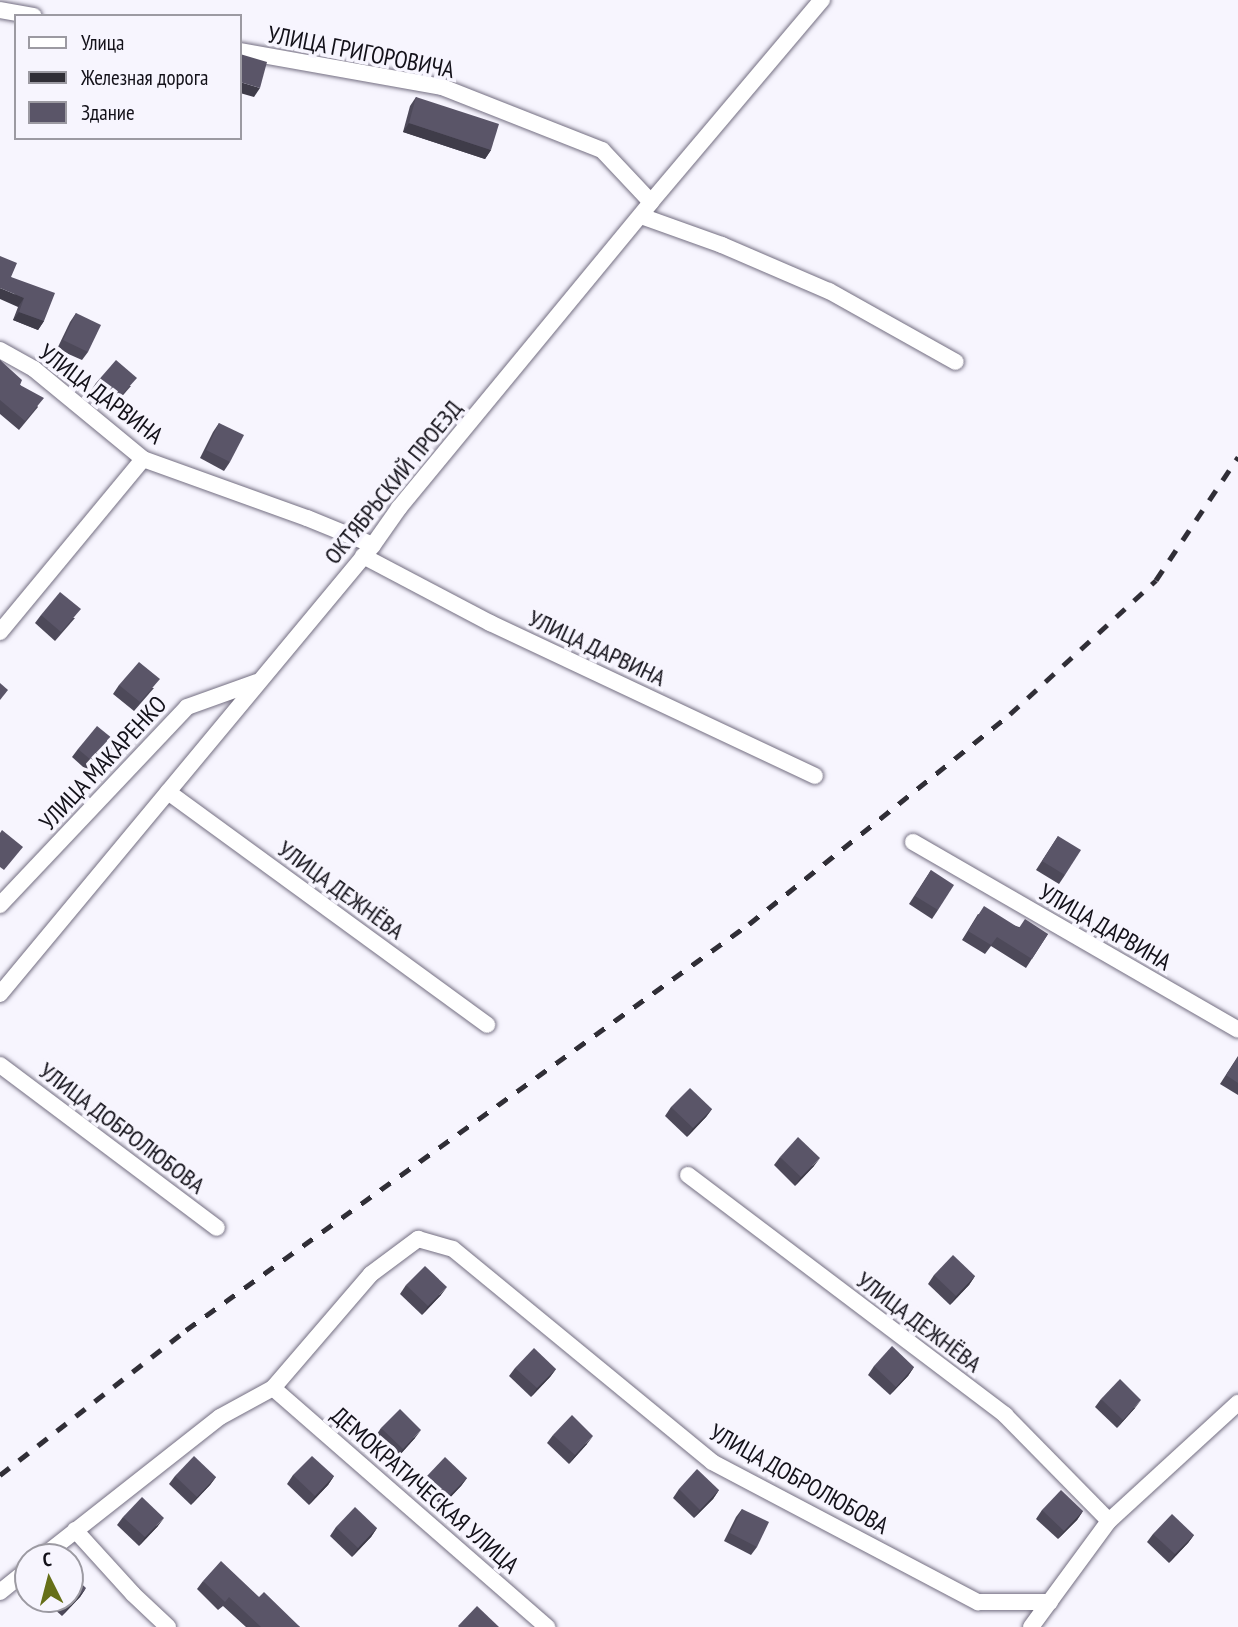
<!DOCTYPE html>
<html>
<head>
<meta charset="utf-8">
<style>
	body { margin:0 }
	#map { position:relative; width:1238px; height:1627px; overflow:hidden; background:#f7f5fe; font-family:"PT Sans Narrow",sans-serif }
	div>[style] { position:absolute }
	.roads { filter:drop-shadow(0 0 2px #736e81) drop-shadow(0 0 2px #736e81) }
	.minor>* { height:16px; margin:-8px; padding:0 8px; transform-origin:8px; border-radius:8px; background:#fff }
	.rail>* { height:5px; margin-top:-2.5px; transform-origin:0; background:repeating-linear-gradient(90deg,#302e36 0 12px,transparent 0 24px) }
	.wall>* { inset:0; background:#4d4959 }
	.shaded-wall>* { inset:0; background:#3f3c49 }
	.building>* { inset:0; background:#5a5568 }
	span { translate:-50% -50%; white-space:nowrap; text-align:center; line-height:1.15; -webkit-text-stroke:7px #f7f5fe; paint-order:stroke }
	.street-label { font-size:24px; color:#131119 }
	.legend { position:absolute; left:14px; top:14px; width:228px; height:126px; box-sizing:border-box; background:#f7f5fe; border:2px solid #9c9aa2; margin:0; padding:9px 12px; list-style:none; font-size:21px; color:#131119 }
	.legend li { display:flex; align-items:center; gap:14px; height:35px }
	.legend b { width:35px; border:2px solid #9c9aa2 }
	.north { position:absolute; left:14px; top:1543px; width:70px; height:70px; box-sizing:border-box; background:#f7f5fe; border:2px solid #9c9aa2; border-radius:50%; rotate:354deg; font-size:19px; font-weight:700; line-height:28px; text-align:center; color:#131119 }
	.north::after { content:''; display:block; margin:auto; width:24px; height:32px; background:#666f18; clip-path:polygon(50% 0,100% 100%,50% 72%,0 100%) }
</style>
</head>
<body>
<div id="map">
	<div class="roads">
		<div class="minor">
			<div style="left:0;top:10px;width:34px;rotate:10deg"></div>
			<div style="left:240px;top:51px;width:205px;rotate:10.1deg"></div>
			<div style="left:442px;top:87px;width:172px;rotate:21.5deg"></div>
			<div style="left:602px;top:150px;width:71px;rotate:46.7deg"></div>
			<div style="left:641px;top:216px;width:86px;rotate:19.7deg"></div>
			<div style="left:722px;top:245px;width:116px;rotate:23.3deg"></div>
			<div style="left:829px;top:291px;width:145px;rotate:29.2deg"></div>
			<div style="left:0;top:350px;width:39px;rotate:29deg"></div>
			<div style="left:34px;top:369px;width:141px;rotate:39.5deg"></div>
			<div style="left:143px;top:459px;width:174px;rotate:19.8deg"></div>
			<div style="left:307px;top:518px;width:71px;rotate:22.2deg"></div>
			<div style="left:363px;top:556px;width:144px;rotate:27.8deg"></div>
			<div style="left:490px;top:623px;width:359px;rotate:25.2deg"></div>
			<div style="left:0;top:632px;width:224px;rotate:-50.4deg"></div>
			<div style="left:168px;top:792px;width:395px;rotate:36.1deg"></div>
			<div style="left:913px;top:842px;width:375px;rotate:30deg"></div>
			<div style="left:0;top:905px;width:272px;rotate:-46.6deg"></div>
			<div style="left:187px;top:707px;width:74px;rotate:-19.7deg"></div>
			<div style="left:0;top:994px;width:584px;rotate:-50.28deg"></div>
			<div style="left:373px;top:545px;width:45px;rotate:-54.9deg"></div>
			<div style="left:399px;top:508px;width:396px;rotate:-50.5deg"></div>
			<div style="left:651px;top:202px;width:265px;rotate:-49.8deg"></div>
			<div style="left:0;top:1065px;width:271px;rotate:36.9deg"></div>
			<div style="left:688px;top:1175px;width:398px;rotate:37.1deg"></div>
			<div style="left:1005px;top:1415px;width:148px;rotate:45.5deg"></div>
			<div style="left:273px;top:1388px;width:364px;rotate:41.1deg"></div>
			<div style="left:75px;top:1530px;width:86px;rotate:47.8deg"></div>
			<div style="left:133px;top:1594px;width:48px;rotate:43.3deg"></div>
			<div style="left:42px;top:1557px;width:226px;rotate:-38.2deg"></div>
			<div style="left:220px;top:1417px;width:60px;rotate:-28.7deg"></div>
			<div style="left:273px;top:1388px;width:150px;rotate:-49.3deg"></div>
			<div style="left:371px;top:1274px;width:59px;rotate:-36.7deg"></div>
			<div style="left:418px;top:1239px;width:36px;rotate:16deg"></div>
			<div style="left:453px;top:1249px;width:335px;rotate:39.4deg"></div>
			<div style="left:712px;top:1462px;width:301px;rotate:27.8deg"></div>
			<div style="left:978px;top:1602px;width:72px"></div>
			<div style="left:0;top:1592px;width:36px;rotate:-39deg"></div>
			<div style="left:1031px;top:1627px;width:132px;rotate:-53.7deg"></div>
			<div style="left:1109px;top:1521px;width:175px;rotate:-42.5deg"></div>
		</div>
	</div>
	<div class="rail">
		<div style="left:0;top:1475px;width:236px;rotate:-37.9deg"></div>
		<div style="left:186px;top:1330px;width:694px;rotate:-35.8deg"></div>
		<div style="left:749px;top:924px;width:335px;rotate:-38.8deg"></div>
		<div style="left:1010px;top:714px;width:198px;rotate:-42.5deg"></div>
		<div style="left:1156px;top:580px;width:148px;rotate:-56.3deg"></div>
	</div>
	<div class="wall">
		<div style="clip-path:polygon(416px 97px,491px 150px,485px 159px,403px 132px,410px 106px)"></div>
		<div style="clip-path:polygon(11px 277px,44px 321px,38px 330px,13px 320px,18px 307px)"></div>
		<div style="clip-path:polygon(76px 313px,88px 352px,82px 360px,57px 349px,70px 322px)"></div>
		<div style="clip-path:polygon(0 360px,38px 407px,19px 430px,0 414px)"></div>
		<div style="clip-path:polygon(96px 383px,131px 386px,111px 409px,90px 392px)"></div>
		<div style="clip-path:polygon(219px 423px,230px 462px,224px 471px,200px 458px,213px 432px)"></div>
		<div style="clip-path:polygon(41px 615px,75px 618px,55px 641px,35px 623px)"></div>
		<div style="clip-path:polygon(119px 685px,154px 688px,134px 711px,113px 694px)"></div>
		<div style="clip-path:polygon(78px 749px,112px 751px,92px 775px,72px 757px)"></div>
		<div style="clip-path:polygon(1058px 836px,1065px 875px,1059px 884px,1036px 870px)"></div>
		<div style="clip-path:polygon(931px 870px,938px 910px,932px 919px,909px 904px)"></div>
		<div style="clip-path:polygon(978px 914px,1019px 927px,1048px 934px,1026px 968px,991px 946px,985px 954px,962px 940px)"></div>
		<div style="clip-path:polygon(1238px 1056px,1238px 1095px,1220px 1084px)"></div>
		<div style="clip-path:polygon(671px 1107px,712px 1109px,706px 1117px,687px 1137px,665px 1116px)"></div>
		<div style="clip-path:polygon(780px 1157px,814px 1166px,795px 1186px,774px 1165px)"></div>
		<div style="clip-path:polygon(934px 1275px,975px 1276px,969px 1285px,950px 1305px,928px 1284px)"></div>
		<div style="clip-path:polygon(406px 1285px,441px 1295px,422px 1315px,400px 1294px)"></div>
		<div style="clip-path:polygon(874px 1366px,914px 1367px,908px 1376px,890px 1395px,868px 1375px)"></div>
		<div style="clip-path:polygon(515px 1368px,556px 1369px,550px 1377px,531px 1397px,509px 1376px)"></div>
		<div style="clip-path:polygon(1101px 1399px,1135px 1408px,1117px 1428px,1095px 1407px)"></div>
		<div style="clip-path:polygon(381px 1428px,415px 1438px,397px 1458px,375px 1437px)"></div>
		<div style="clip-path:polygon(553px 1435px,587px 1444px,569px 1464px,547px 1443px)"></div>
		<div style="clip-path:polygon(293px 1475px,334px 1476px,328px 1485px,309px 1505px,287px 1484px)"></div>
		<div style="clip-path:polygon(175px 1476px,216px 1477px,210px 1485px,191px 1505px,169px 1484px)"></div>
		<div style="clip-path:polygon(426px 1477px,467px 1478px,461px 1486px,442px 1506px,420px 1485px)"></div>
		<div style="clip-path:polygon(679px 1489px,719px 1490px,713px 1499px,694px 1518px,673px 1498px)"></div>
		<div style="clip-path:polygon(742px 1509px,757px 1547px,751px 1555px,724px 1541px,736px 1517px)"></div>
		<div style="clip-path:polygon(1042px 1510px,1083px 1511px,1077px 1520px,1058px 1539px,1036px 1519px)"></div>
		<div style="clip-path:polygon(123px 1517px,158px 1526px,139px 1546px,117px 1525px)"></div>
		<div style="clip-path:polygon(336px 1527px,377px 1528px,371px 1537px,352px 1557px,330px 1536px)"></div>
		<div style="clip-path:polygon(1153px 1534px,1194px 1535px,1188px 1543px,1169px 1563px,1147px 1542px)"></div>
		<div style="clip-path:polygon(203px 1581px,259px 1597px,300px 1627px,246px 1627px,223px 1606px,218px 1610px,197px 1589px)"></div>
		<div style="clip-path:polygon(86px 1588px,80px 1597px,62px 1616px,43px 1599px,70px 1599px)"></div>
	</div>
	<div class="shaded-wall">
		<div style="clip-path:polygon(240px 82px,260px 88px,254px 97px,240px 93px)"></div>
		<div style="clip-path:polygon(409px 123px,491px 150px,485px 159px,403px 132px)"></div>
		<div style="clip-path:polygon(0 288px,24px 298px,18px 307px,0 299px)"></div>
		<div style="clip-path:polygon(19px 312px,44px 321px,38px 330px,13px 320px)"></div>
		<div style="clip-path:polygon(712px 1109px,706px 1117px,687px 1137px,693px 1128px)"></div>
		<div style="clip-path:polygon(820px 1158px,814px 1166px,795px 1186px,801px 1177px)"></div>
		<div style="clip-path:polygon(975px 1276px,969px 1285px,950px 1305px,956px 1296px)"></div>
		<div style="clip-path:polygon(447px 1287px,441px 1295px,422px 1315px,428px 1306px)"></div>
		<div style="clip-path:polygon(914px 1367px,908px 1376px,890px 1395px,896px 1387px)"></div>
		<div style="clip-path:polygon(556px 1369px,550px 1377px,531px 1397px,537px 1388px)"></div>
		<div style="clip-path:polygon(1141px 1400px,1135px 1408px,1117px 1428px,1123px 1420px)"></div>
		<div style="clip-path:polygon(421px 1430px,415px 1438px,397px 1458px,403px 1449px)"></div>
		<div style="clip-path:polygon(593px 1436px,587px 1444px,569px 1464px,575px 1455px)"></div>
		<div style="clip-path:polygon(334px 1476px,328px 1485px,309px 1505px,315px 1496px)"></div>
		<div style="clip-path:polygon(216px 1477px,210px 1485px,191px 1505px,197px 1497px)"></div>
		<div style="clip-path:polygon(467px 1478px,461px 1486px,442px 1506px,448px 1497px)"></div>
		<div style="clip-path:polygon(719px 1490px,713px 1499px,694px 1518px,700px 1510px)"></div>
		<div style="clip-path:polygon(1083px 1511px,1077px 1520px,1058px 1539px,1064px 1531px)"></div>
		<div style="clip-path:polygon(164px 1518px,158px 1526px,139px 1546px,145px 1537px)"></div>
		<div style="clip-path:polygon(377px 1528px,371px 1537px,352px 1557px,358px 1548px)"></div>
		<div style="clip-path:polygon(1194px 1535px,1188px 1543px,1169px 1563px,1175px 1554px)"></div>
		<div style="clip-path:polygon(86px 1588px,80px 1597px,62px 1616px,68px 1608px)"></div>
	</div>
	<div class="building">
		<div style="clip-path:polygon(240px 54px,267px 62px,260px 88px,240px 82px)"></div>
		<div style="clip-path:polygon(416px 97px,499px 124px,491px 150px,409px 123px)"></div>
		<div style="clip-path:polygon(0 256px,17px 263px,11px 277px,55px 293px,44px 321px,19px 312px,24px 298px,0 288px)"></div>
		<div style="clip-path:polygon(76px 313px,101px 325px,88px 352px,63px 340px)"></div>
		<div style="clip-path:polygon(0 360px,22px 380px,20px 385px,44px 398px,25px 421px,0 400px)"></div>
		<div style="clip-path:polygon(116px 360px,137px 378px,117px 400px,96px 383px)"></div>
		<div style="clip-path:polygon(219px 423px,244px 435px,230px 462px,206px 450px)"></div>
		<div style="clip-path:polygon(60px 592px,81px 609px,61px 632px,41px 615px)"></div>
		<div style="clip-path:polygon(139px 662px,160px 679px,140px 702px,119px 685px)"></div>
		<div style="clip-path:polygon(0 683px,8px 690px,0 700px)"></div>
		<div style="clip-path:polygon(97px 726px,118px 743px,98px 766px,78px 749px)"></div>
		<div style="clip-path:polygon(2px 830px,23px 847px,4px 870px,0 867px,0 833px)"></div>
		<div style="clip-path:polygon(1058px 836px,1081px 850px,1065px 875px,1042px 861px)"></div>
		<div style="clip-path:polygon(931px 870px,954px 885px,938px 910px,915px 896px)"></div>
		<div style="clip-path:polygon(984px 906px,1019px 928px,1025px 919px,1048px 934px,1032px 959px,997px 937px,991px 945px,968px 931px)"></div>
		<div style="clip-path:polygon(1238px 1057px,1238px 1083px,1226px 1075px)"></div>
		<div style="clip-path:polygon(690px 1088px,712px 1109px,693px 1128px,671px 1107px)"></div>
		<div style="clip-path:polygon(798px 1137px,820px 1158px,801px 1177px,780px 1157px)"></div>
		<div style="clip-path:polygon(953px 1255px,975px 1276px,956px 1296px,934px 1275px)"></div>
		<div style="clip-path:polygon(425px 1266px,447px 1287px,428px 1306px,406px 1285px)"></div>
		<div style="clip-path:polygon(892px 1346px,914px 1367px,896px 1387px,874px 1366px)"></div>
		<div style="clip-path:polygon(534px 1348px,556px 1369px,537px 1388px,515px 1368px)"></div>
		<div style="clip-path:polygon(1120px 1379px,1141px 1400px,1123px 1420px,1101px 1399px)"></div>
		<div style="clip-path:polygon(400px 1409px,421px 1430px,403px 1449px,381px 1428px)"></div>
		<div style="clip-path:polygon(572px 1415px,593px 1436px,575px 1455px,553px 1435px)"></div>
		<div style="clip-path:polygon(194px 1456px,216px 1477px,197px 1497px,175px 1476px)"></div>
		<div style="clip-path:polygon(312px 1456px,334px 1476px,315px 1496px,293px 1475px)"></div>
		<div style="clip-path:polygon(445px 1457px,467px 1478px,448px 1497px,426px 1477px)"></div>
		<div style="clip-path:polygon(697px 1469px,719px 1490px,700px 1510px,679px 1489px)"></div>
		<div style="clip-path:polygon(1061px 1490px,1083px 1511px,1064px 1531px,1042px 1510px)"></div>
		<div style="clip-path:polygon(142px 1497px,164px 1518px,145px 1537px,123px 1517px)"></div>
		<div style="clip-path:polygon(355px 1507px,377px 1528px,358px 1548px,336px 1527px)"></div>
		<div style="clip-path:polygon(742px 1509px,769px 1522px,757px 1547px,730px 1533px)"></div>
		<div style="clip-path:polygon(1172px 1514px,1194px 1535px,1175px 1554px,1153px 1534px)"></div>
		<div style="clip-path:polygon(221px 1561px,259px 1597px,264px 1592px,300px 1627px,261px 1627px,229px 1597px,225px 1602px,203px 1581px)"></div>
		<div style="clip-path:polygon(70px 1573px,86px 1588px,68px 1608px,58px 1599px,70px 1599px)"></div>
		<div style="clip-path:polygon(477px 1606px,499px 1627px,459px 1627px,458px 1626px)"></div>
	</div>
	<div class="street-label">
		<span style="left:361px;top:52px;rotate:11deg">УЛИЦА ГРИГОРОВИЧА</span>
		<span style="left:101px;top:394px;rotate:37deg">УЛИЦА ДАРВИНА</span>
		<span style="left:393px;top:482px;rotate:-51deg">ОКТЯБРЬСКИЙ ПРОЕЗД</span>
		<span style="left:597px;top:648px;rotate:25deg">УЛИЦА ДАРВИНА</span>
		<span style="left:103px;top:763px;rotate:-47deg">УЛИЦА МАКАРЕНКО</span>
		<span style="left:341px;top:890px;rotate:36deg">УЛИЦА ДЕЖНЁВА</span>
		<span style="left:1105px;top:927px;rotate:30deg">УЛИЦА ДАРВИНА</span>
		<span style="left:122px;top:1128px;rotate:37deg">УЛИЦА ДОБРОЛЮБОВА</span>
		<span style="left:919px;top:1322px;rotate:37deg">УЛИЦА ДЕЖНЁВА</span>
		<span style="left:799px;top:1479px;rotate:29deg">УЛИЦА ДОБРОЛЮБОВА</span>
		<span style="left:425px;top:1490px;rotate:41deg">ДЕМОКРАТИЧЕСКАЯ УЛИЦА</span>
	</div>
	<ul class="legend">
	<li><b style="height:9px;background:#fff"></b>Улица</li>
	<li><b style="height:9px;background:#302e36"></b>Железная дорога</li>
	<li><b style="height:19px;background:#5a5568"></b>Здание</li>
	</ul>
	<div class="north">С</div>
</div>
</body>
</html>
